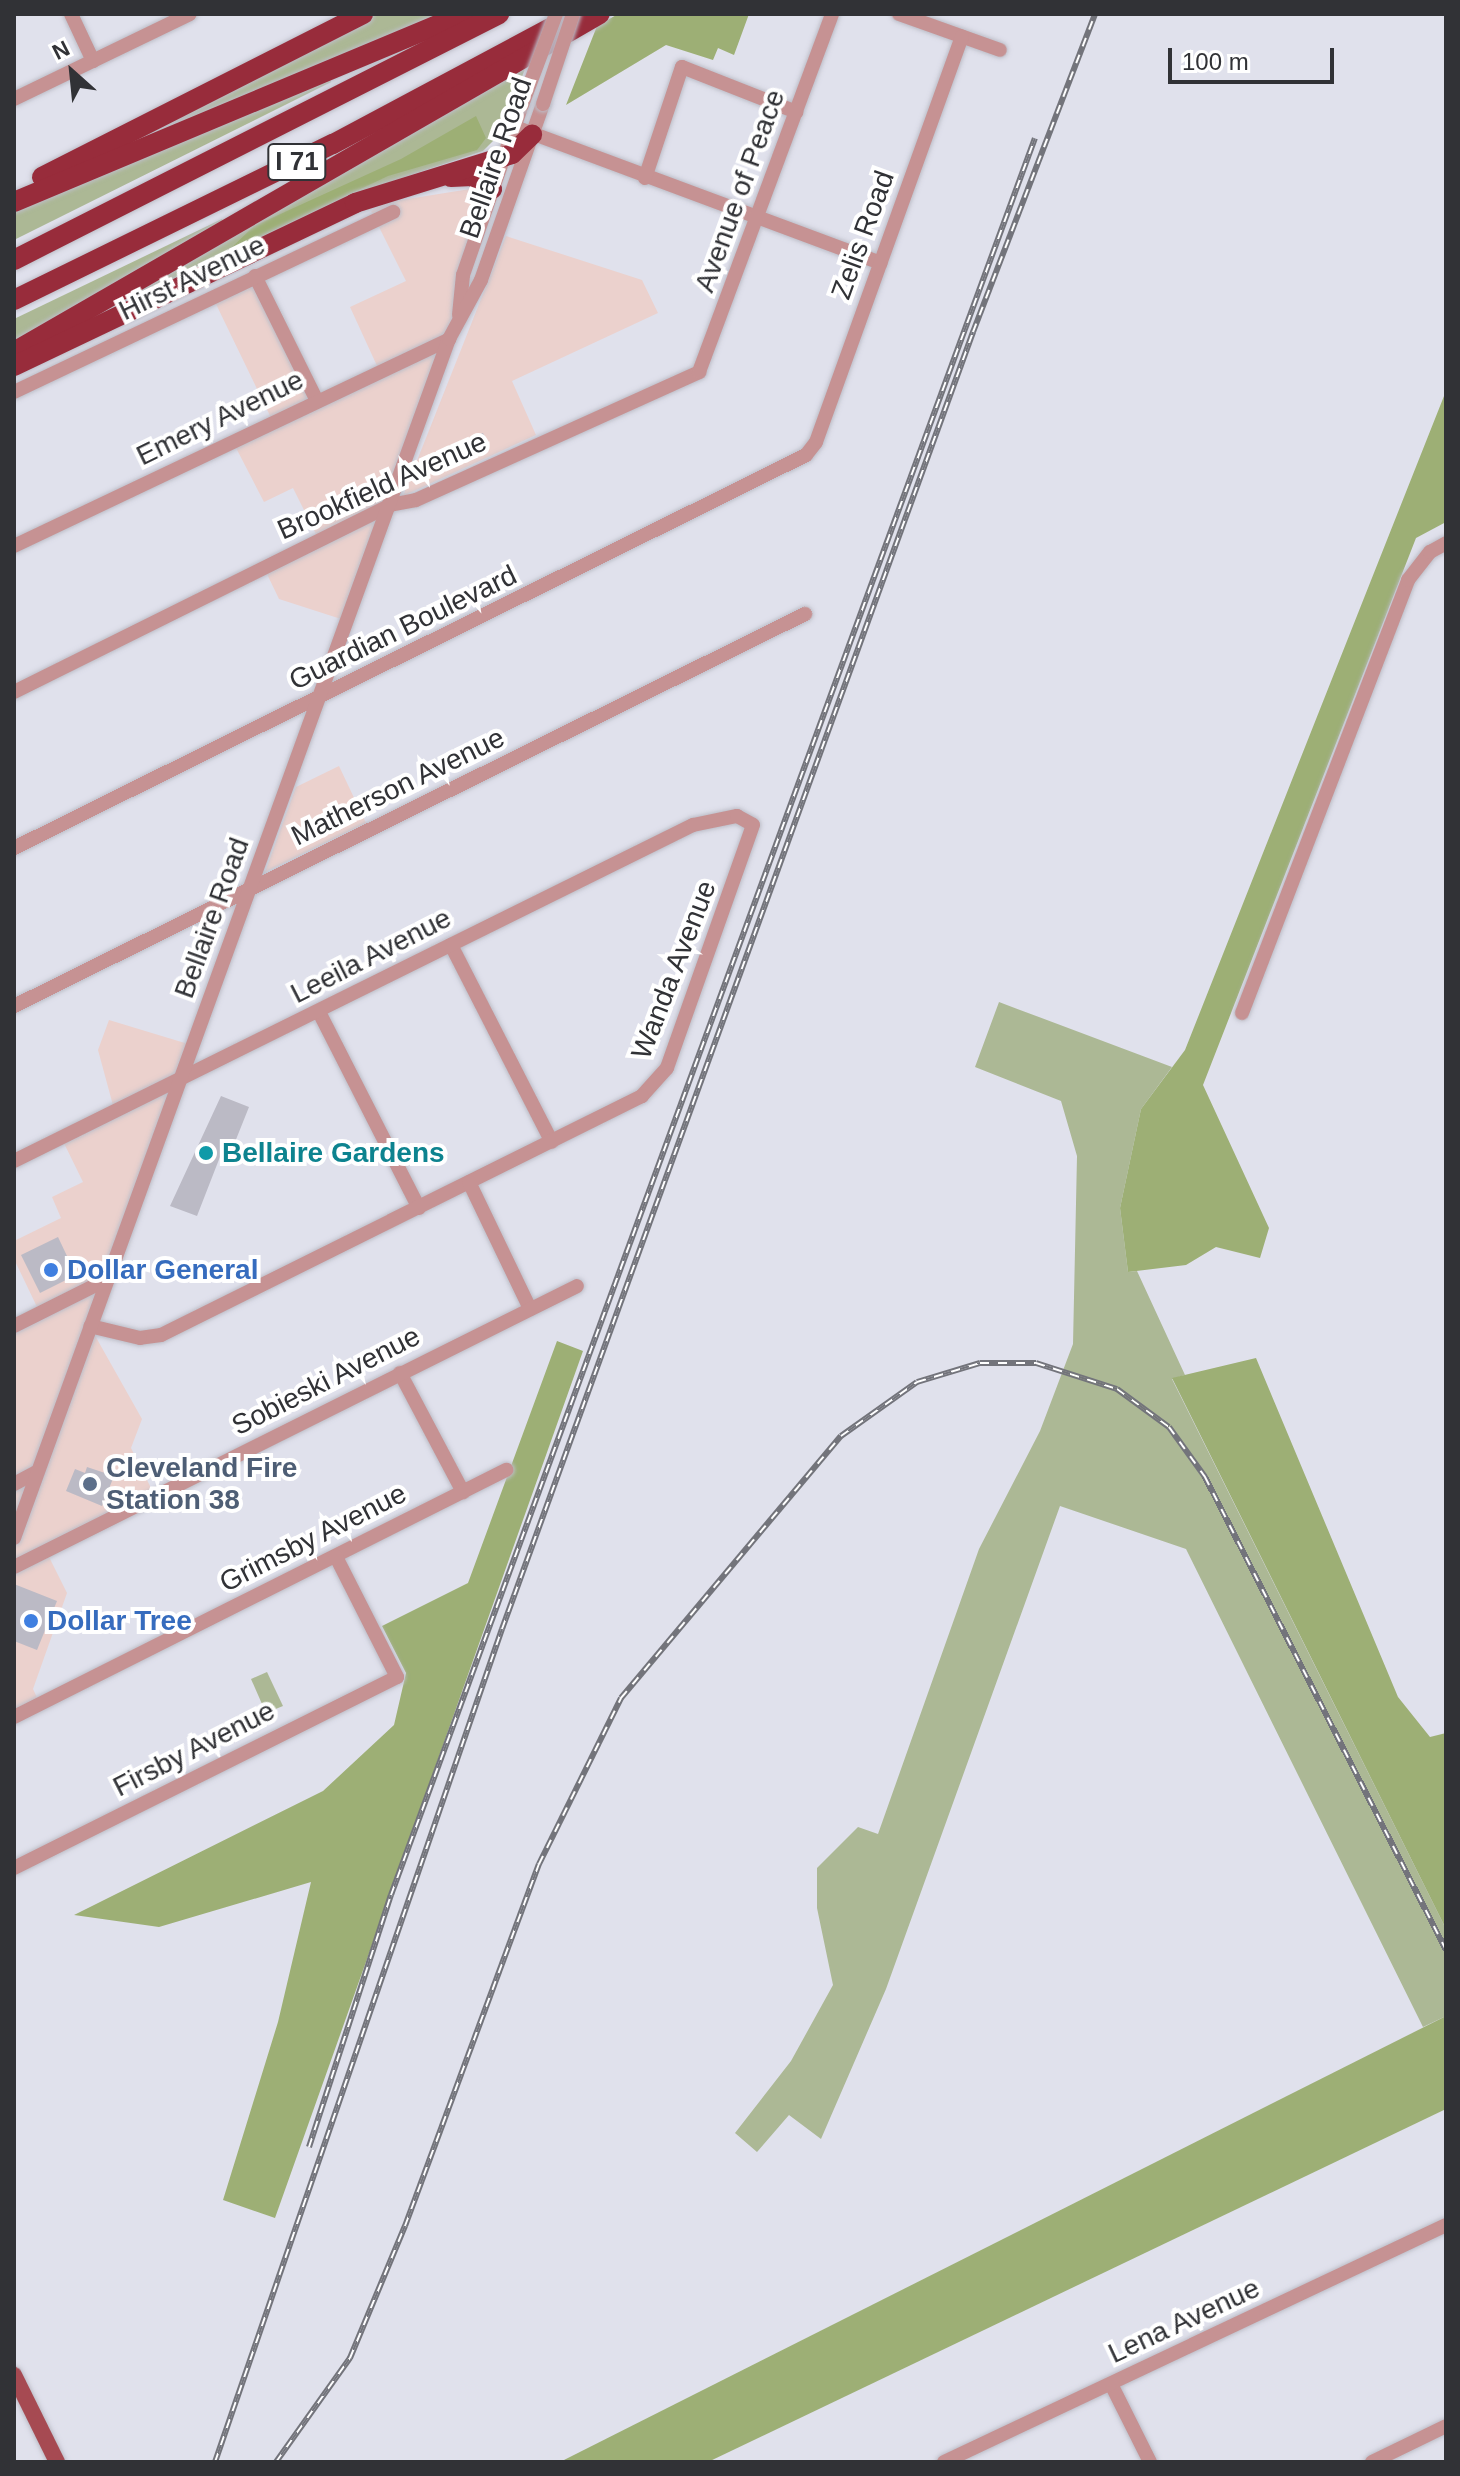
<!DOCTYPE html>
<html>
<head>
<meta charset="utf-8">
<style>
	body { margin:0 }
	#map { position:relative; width:1460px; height:2476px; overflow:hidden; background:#e0e1ec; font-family:Helvetica,sans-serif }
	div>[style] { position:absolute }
	.commercial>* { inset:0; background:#ebd1cd }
	.green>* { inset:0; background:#acb895 }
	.forest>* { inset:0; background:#9daf75 }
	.building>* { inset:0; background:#bbbac5 }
	.roads { filter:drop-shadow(0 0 2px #bdbec8) drop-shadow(0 0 2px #bdbec8) }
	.minor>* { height:14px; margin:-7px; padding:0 7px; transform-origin:7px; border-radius:7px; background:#c69293 }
	.major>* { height:16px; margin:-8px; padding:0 8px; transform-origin:8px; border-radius:8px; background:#a64a52 }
	.highway>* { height:20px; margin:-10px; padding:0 10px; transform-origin:10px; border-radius:10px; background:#982c3b }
	.rail>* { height:6px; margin-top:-3px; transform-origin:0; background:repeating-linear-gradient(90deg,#fff 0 9px,#73747b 0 18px); box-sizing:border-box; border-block:2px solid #73747b }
	.bridges { filter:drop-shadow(0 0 2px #bdbec8) drop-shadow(0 0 2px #bdbec8) }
	.minor-bridge>* { height:14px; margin:-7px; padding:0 7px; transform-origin:7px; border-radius:7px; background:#c69293 }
	.dots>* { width:22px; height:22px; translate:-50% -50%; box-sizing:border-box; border:4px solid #fff; border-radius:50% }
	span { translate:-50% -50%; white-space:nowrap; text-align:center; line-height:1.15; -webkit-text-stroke:8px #fff; paint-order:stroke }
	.shield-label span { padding:2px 6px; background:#fff; border:2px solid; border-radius:6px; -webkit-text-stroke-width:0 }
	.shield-label { font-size:26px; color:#313236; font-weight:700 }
	.street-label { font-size:28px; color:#313236 }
	.culture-label { font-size:28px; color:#0d838f; font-weight:700 }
	.left { translate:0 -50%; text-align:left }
	.shop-label { font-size:28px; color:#366cbe; font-weight:700 }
	.service-label { font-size:28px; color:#4e5e75; font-weight:700 }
	.frame { position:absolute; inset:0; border:16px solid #313236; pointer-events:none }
	.north { position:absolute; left:32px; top:32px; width:80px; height:80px; -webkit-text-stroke:6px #fff; paint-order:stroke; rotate:333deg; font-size:22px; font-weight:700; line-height:32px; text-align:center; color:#313236 }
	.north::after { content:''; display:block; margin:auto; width:28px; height:36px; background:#313236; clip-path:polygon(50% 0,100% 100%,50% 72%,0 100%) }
	.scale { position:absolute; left:1168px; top:48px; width:166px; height:36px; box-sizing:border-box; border:4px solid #313236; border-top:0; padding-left:10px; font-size:24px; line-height:28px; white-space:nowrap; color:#313236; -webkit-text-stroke:6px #fff; paint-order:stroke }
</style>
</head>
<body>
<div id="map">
	<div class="commercial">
		<div style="clip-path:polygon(501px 184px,341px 619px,279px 599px,266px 572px,321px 544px,293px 488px,264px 502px,234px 444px,274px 424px,214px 300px,262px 278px,318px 396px,378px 368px,350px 307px,406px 281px,371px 211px,389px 202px)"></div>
		<div style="clip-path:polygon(506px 236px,642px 280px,658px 313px,512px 381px,536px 435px,403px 496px)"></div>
		<div style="clip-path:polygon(339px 766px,366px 823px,265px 872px,296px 787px)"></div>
		<div style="clip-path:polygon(109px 1020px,198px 1047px,93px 1332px,142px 1419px,131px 1448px,156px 1498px,47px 1553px,67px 1593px,33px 1689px,41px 1706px,14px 1720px,14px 1324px,39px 1311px,14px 1259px,14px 1241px,61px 1218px,52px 1197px,83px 1182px,60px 1135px,114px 1109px,98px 1050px)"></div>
	</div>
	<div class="green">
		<div style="clip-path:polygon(377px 14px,438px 14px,125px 148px,124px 145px)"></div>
		<div style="clip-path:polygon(525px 69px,499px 135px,483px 151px,366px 190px,84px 320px)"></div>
		<div style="clip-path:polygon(329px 78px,331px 82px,14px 240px,14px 208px)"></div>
		<div style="clip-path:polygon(222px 219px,225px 222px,14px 343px,14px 319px)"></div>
		<div style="clip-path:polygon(999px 1002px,1172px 1067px,1141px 1109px,1120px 1208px,1128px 1272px,1137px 1271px,1185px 1375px,1172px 1379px,1446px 1929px,1446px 2016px,1423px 2027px,1186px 1549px,1060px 1506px,886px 1989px,821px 2139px,789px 2115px,757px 2152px,735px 2133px,791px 2061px,833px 1985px,817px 1908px,817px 1868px,858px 1827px,878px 1834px,979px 1549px,1040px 1431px,1073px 1344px,1077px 1156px,1061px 1101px,975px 1067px)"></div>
		<div style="clip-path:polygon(267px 1672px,283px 1706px,266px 1713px,251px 1679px)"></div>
	</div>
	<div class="forest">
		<div style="clip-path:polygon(618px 14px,749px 14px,734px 55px,718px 48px,713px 60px,666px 45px,566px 105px,597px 26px)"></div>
		<div style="clip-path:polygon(476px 116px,486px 138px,477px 150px,388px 176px,226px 253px,254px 226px,401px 159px)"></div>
		<div style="clip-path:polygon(1446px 391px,1446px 522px,1416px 538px,1203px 1085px,1269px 1228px,1260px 1258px,1216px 1247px,1186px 1265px,1128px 1272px,1120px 1208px,1141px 1109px,1185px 1050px)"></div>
		<div style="clip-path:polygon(557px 1341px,583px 1351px,275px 2218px,223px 2200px,278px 2022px,311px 1882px,159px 1927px,74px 1915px,323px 1791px,394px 1725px,406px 1673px,382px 1626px,468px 1583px)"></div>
		<div style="clip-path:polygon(1256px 1358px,1398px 1697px,1430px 1737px,1446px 1733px,1446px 1929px,1172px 1378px)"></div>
		<div style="clip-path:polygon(1446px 2016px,1446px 2109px,708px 2462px,560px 2462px)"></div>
	</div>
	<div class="building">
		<div style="clip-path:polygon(483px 433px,488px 443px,462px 455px,465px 462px,456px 466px,452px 458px,438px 464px,434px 455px)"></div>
		<div style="clip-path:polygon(221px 1096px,249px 1107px,233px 1147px,225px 1144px,197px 1216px,170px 1206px)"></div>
		<div style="clip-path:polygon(58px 1237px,76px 1275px,40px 1293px,21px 1255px)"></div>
		<div style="clip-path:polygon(87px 1467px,114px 1476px,102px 1506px,66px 1491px,75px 1469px,85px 1473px)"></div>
		<div style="clip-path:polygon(14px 1584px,57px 1601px,37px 1650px,14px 1641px)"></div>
	</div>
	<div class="roads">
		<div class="minor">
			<div style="left:71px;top:14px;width:52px;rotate:64.9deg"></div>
			<div style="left:899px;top:14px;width:107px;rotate:19.6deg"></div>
			<div style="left:14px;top:99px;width:195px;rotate:-25.8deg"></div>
			<div style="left:515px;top:127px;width:390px;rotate:20.4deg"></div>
			<div style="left:645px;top:178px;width:117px;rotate:-71.6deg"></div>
			<div style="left:682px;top:67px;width:123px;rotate:21.5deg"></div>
			<div style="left:255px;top:276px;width:140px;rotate:63.6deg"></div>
			<div style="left:459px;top:315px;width:40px;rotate:-84.3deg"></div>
			<div style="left:463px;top:275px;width:180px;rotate:-70.9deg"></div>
			<div style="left:14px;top:392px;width:420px;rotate:-25.4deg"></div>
			<div style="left:14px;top:546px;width:482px;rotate:-25.4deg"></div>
			<div style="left:14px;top:692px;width:420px;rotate:-26.4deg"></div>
			<div style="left:390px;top:505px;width:26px;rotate:-11deg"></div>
			<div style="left:416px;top:500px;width:311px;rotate:-24.3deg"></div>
			<div style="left:699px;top:372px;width:382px;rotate:-69.6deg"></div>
			<div style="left:14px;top:848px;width:884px;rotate:-26.39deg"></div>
			<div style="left:806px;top:455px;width:16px;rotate:-52deg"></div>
			<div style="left:816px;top:442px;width:431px;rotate:-70.2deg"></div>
			<div style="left:451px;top:945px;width:221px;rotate:62.9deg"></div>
			<div style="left:14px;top:1006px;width:883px;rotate:-26.36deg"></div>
			<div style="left:319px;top:1012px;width:220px;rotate:63deg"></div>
			<div style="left:1242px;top:1013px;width:464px;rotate:-69deg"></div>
			<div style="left:1408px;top:580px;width:36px;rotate:-52deg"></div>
			<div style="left:1430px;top:552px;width:18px;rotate:-29deg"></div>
			<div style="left:14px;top:1161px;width:758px;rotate:-26.33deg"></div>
			<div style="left:693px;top:825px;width:45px;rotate:-11.6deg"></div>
			<div style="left:737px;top:816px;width:18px;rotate:29deg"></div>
			<div style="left:753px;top:825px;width:258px;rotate:109.5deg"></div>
			<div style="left:667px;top:1068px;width:38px;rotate:132deg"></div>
			<div style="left:642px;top:1096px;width:537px;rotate:153.58deg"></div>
			<div style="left:161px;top:1335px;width:21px;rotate:172deg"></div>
			<div style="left:140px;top:1338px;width:51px;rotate:-166.5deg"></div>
			<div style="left:469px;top:1182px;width:141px;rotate:64.3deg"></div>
			<div style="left:14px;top:1326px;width:105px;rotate:-26.6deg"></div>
			<div style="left:400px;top:1373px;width:135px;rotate:62.1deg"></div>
			<div style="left:14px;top:1484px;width:24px;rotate:-28deg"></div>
			<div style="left:14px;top:1538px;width:1275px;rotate:-70.06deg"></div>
			<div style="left:449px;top:339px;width:67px;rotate:-61.5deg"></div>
			<div style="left:481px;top:280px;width:187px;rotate:-70.6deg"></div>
			<div style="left:14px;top:1567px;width:629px;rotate:-26.52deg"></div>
			<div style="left:14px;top:1717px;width:551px;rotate:-26.66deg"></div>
			<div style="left:14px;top:1868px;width:428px;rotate:-26.5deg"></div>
			<div style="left:397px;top:1677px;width:135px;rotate:-116.9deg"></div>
			<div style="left:1111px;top:2384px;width:87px;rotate:63.4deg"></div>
			<div style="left:944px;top:2462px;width:555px;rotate:-25.27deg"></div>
			<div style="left:1372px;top:2462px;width:82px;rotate:-25.9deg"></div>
		</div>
		<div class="major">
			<div style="left:14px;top:2375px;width:97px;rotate:63.7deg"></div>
		</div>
		<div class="highway">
			<div style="left:42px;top:177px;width:360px;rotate:-26.9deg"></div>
			<div style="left:451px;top:177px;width:21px;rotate:-3deg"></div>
			<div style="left:472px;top:176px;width:24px;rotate:33deg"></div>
			<div style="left:14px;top:202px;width:488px;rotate:-22.7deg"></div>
			<div style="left:14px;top:260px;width:544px;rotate:-26.89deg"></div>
			<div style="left:14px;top:300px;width:355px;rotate:-26.1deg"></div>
			<div style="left:333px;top:144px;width:261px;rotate:-28.1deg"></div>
			<div style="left:14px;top:352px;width:676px;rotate:-29.98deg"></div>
			<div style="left:14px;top:366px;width:378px;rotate:-25.5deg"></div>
			<div style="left:355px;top:203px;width:164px;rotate:-17.3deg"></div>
			<div style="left:512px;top:154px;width:28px;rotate:-44deg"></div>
		</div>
	</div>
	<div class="rail">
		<div style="left:309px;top:2147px;width:265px;rotate:-72deg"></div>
		<div style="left:391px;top:1895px;width:1871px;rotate:-69.87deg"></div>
		<div style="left:215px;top:2462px;width:881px;rotate:-70.99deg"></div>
		<div style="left:502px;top:1629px;width:1380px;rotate:-70.04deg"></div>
		<div style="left:973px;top:332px;width:341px;rotate:-69deg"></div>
		<div style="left:276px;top:2462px;width:128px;rotate:-54.6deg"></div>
		<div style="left:350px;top:2358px;width:143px;rotate:-67.4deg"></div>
		<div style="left:405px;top:2226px;width:386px;rotate:-69.7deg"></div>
		<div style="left:539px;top:1864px;width:185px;rotate:-63.7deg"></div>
		<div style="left:621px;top:1698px;width:342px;rotate:-50deg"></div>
		<div style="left:841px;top:1436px;width:93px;rotate:-35.4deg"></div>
		<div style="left:917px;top:1382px;width:66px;rotate:-16.8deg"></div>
		<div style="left:980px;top:1363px;width:56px"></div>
		<div style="left:1036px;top:1363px;width:85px;rotate:17.8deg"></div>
		<div style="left:1117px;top:1389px;width:64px;rotate:36.2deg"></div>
		<div style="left:1169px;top:1427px;width:62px;rotate:54.2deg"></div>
		<div style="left:1205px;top:1477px;width:531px;rotate:63deg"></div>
	</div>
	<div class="bridges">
		<div class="minor-bridge">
			<div style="left:543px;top:104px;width:95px;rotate:-71.6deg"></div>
			<div style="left:522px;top:105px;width:97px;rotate:-69.5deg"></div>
		</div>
	</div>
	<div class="dots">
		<div style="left:206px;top:1153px;background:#0f9aa8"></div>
		<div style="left:51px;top:1270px;background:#3f7fe0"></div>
		<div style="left:90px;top:1484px;background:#5c6f8a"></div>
		<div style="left:31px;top:1621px;background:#3f7fe0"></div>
	</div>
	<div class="shield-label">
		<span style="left:297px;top:162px">I 71</span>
	</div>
	<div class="street-label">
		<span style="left:496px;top:158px;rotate:-71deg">Bellaire Road</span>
		<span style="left:740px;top:191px;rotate:-70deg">Avenue of Peace</span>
		<span style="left:863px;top:235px;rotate:-70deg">Zelis Road</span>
		<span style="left:192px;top:278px;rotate:-26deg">Hirst Avenue</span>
		<span style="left:220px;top:418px;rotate:-26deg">Emery Avenue</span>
		<span style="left:382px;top:486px;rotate:-24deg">Brookfield Avenue</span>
		<span style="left:403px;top:628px;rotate:-26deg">Guardian Boulevard</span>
		<span style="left:398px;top:787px;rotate:-26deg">Matherson Avenue</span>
		<span style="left:212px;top:918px;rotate:-70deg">Bellaire Road</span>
		<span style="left:371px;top:956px;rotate:-27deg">Leeila Avenue</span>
		<span style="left:674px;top:970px;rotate:-69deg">Wanda Avenue</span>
		<span style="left:326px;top:1381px;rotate:-27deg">Sobieski Avenue</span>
		<span style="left:313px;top:1538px;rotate:-27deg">Grimsby Avenue</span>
		<span style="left:194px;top:1749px;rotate:-27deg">Firsby Avenue</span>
		<span style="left:1184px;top:2321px;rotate:-25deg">Lena Avenue</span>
	</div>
	<div class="culture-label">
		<span class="left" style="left:222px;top:1153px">Bellaire Gardens</span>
	</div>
	<div class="shop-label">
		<span class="left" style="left:67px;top:1270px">Dollar General</span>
		<span class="left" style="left:47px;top:1621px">Dollar Tree</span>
	</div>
	<div class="service-label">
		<span class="left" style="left:106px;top:1484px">Cleveland Fire<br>Station 38</span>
	</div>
	<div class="frame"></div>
	<div class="north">N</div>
	<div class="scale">100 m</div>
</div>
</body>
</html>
